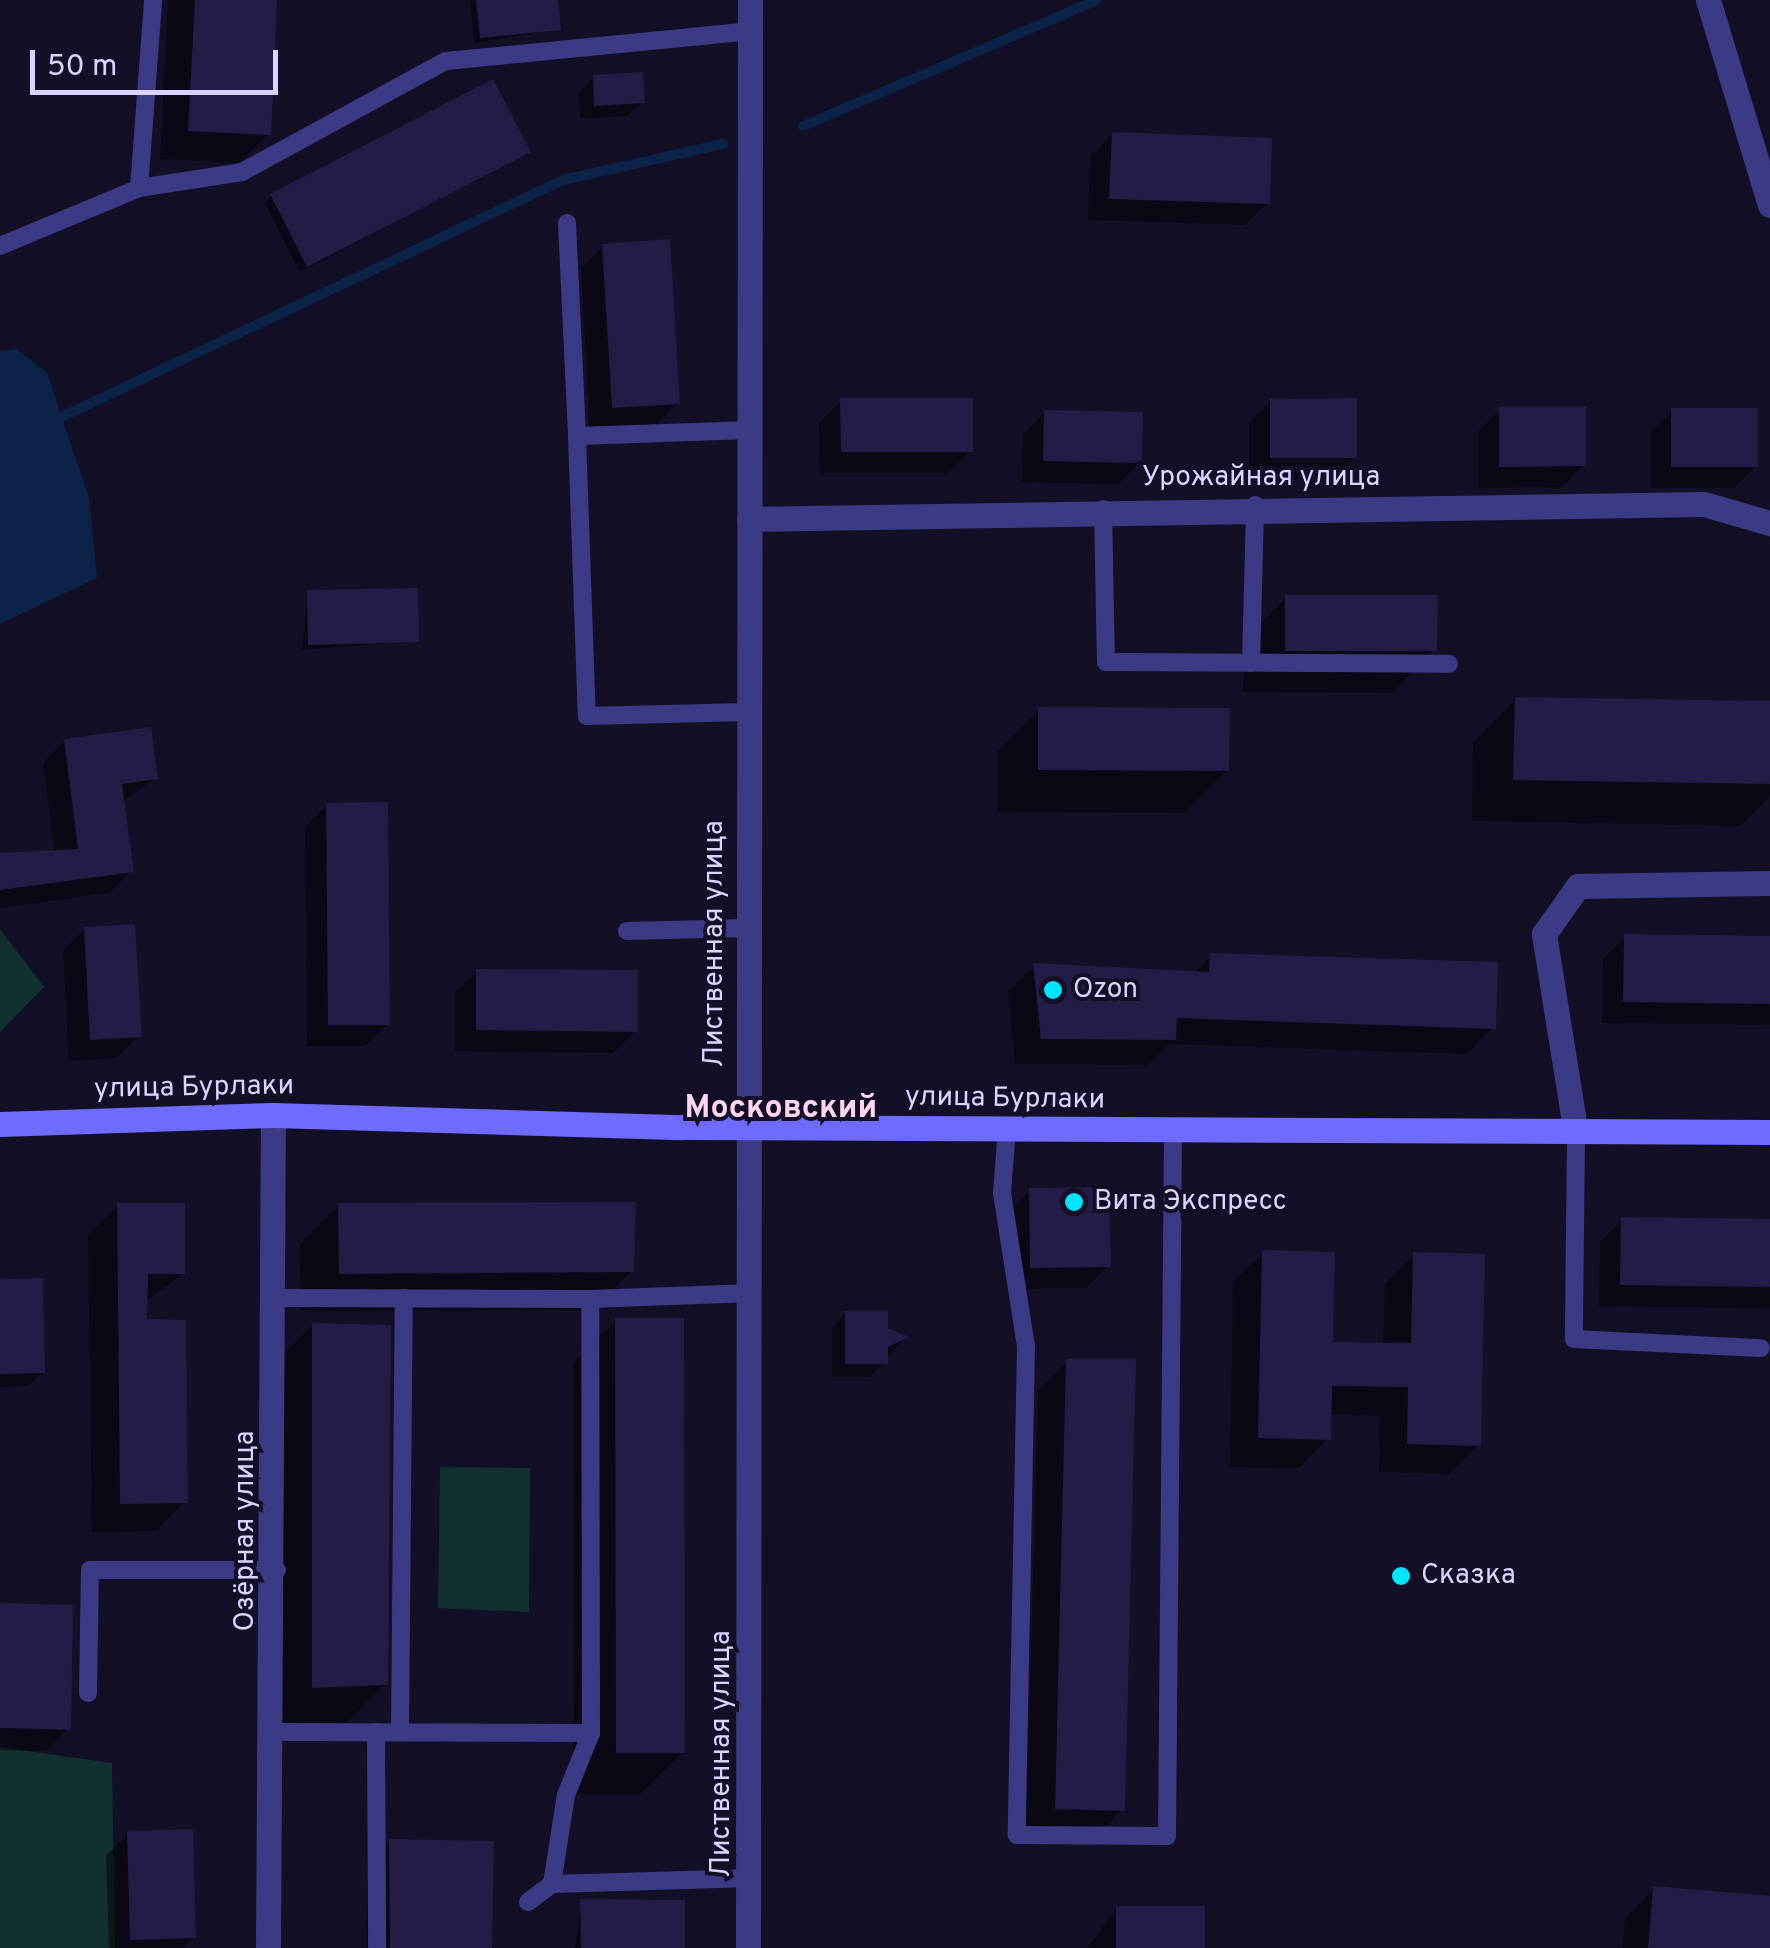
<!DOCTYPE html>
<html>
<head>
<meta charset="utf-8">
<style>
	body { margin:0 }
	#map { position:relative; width:1770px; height:1948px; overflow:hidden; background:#130f26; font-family:Overpass,sans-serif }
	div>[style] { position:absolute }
	.green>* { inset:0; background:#12302f }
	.water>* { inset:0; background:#0c2248 }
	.shadow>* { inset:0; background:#0007 }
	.stream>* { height:10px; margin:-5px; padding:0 5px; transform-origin:5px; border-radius:5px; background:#0c2248 }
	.building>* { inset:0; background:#241b47 }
	.lane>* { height:18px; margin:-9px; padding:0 9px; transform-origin:9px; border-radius:9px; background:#3d3a85 }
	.street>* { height:25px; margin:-12.5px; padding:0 12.5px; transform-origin:12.5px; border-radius:12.5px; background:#3d3a85 }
	.secondary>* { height:25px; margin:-12.5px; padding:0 12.5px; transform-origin:12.5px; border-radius:12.5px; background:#6f6bff }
	.dots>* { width:28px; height:28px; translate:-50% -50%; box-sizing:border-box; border:5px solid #130f26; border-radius:50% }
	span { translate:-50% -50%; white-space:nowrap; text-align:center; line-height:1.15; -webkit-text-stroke:8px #130f26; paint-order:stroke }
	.street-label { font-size:28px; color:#d9d4ff }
	.poi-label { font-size:28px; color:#d9d4ff }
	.left { translate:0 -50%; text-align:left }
	.quarter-label { font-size:32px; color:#ffd6f0; font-weight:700 }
	.scale { position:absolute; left:30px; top:50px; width:248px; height:45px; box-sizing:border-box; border:5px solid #d9d4ff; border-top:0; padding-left:12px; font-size:30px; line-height:35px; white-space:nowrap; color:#d9d4ff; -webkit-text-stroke:8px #130f26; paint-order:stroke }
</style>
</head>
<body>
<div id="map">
	<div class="green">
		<div style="clip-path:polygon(0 929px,44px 987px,0 1032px)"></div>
		<div style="clip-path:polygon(440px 1467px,530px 1468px,529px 1612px,438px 1608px)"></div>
		<div style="clip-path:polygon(0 1747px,112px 1763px,115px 1948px,0 1948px)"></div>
	</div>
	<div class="water">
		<div style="clip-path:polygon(17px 349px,47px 373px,89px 498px,97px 578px,0 624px,0 351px)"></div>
	</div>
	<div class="shadow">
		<div style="clip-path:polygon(168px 0,275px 0,268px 134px,239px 163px,160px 159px)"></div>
		<div style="clip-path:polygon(470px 0,556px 0,559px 29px,474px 43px)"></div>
		<div style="clip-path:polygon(594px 77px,642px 102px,628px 116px,581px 119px,579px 92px)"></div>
		<div style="clip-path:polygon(1112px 135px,1267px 203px,1245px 225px,1088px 220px,1090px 157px)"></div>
		<div style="clip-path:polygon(528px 151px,300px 272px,265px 203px,271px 196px)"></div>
		<div style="clip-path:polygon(603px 246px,678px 403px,656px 425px,590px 429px,581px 268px)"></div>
		<div style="clip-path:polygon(841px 401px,970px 451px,948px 473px,820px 473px,819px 423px)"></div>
		<div style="clip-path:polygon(1271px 401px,1355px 457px,1333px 479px,1249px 479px,1249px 423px)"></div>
		<div style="clip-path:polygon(1500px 410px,1584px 465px,1562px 487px,1478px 488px,1478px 432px)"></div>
		<div style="clip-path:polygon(1672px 411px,1756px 466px,1734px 488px,1650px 488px,1650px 433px)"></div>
		<div style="clip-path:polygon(1045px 412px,1140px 462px,1118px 484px,1022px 482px,1023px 434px)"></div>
		<div style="clip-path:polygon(308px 593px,416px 641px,302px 650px)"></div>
		<div style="clip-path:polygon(1286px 598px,1434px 650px,1392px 693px,1243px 692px,1244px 640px)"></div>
		<div style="clip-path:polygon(1516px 699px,1770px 703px,1770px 796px,1741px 826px,1472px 821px,1473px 742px)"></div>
		<div style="clip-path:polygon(1039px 710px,1227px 770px,1184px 813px,997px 812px,997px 752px)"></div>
		<div style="clip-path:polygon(65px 741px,155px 778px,122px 802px,131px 871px,109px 893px,0 908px,0 855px,55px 853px,43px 763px)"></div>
		<div style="clip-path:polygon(327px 805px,387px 1024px,365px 1046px,307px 1046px,305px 827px)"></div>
		<div style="clip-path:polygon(85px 929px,139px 1036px,117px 1058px,69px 1061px,63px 951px)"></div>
		<div style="clip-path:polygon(1625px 937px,1770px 939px,1770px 1025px,1602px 1023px,1603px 959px)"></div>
		<div style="clip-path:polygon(1211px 956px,1493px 1027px,1467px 1054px,1169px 1044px,1148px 1065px,1015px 1064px,1008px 992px,1034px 966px,1193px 974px)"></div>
		<div style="clip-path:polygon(477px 971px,635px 1031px,613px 1053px,455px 1051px,455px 993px)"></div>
		<div style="clip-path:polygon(1030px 1191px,1108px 1266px,1086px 1288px,1009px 1289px,1008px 1213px)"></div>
		<div style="clip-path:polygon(339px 1205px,632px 1271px,593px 1310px,301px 1311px,300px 1244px)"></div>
		<div style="clip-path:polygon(118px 1206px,183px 1273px,145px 1302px,185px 1502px,156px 1531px,92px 1532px,88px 1235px)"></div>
		<div style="clip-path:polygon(1622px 1220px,1770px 1222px,1770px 1308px,1599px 1306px,1600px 1242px)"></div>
		<div style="clip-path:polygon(1263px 1253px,1330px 1344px,1383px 1345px,1385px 1284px,1414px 1255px,1478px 1445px,1449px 1474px,1379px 1472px,1380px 1416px,1329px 1414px,1328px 1439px,1299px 1468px,1230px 1467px,1233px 1282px)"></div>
		<div style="clip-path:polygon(0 1282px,43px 1372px,28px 1386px,0 1387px)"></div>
		<div style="clip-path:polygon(846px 1313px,904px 1338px,871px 1377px,832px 1377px,832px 1328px)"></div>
		<div style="clip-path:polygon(616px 1320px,683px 1752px,640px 1794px,574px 1794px,573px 1363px)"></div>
		<div style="clip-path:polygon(313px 1325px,385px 1684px,343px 1727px,271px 1729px,270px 1368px)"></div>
		<div style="clip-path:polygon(1067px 1362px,1122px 1810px,1093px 1839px,1026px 1837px,1038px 1391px)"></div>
		<div style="clip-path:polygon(0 1606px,68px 1729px,46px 1751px,0 1750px)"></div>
		<div style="clip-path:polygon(128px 1834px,194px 1937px,183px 1948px,109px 1948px,106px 1856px)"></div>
		<div style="clip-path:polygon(390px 1842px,490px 1948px,366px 1948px,368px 1864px)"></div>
		<div style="clip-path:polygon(1654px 1889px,1770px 1899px,1770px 1948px,1622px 1948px,1625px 1918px)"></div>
		<div style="clip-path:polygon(581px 1902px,683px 1948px,575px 1948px)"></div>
		<div style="clip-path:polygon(1117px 1908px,1202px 1948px,1087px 1948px)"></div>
	</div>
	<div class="stream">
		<div style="left:803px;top:126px;width:320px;rotate:-23.2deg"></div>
		<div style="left:53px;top:421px;width:564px;rotate:-25.29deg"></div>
		<div style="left:563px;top:180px;width:164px;rotate:-12.7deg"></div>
	</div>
	<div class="building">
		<div style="clip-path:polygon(195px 0,277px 0,271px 135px,188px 131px)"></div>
		<div style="clip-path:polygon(476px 0,558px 0,561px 30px,480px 38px)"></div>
		<div style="clip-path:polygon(643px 72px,645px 103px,594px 106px,593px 75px)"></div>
		<div style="clip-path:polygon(493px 79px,531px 152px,307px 267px,270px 194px)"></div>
		<div style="clip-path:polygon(1112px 132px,1272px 138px,1270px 204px,1109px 199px)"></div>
		<div style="clip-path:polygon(670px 239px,680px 404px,612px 408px,602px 244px)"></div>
		<div style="clip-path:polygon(840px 398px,973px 398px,973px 452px,841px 452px)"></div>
		<div style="clip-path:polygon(1357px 398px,1357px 458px,1270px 458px,1270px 399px)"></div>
		<div style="clip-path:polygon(1499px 407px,1586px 407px,1586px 466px,1499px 467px)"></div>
		<div style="clip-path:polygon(1671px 408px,1758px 408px,1758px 467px,1671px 467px)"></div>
		<div style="clip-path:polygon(1044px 410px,1143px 412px,1142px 463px,1043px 461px)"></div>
		<div style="clip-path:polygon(418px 588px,419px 642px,308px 645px,307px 590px)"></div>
		<div style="clip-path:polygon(1285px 595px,1438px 595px,1437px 651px,1285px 651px)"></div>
		<div style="clip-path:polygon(1515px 697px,1770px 701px,1770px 784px,1513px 780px)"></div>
		<div style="clip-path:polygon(1038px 707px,1230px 708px,1229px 771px,1038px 770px)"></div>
		<div style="clip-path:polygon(151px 727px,158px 779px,122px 784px,134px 872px,0 890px,0 853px,78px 849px,64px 739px)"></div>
		<div style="clip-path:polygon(388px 802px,390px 1025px,328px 1025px,326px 803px)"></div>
		<div style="clip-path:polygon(135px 924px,142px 1037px,90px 1040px,84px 927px)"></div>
		<div style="clip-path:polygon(1624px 934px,1770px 936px,1770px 1004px,1623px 1002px)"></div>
		<div style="clip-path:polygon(1210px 953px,1498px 962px,1496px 1029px,1177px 1018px,1176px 1040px,1041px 1039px,1033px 963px,1209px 972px)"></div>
		<div style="clip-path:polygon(476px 969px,638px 970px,638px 1032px,476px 1030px)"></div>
		<div style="clip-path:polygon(1109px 1187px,1111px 1267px,1030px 1268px,1029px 1188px)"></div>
		<div style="clip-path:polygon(636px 1202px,634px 1272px,339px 1274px,338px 1203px)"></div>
		<div style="clip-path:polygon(117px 1203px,185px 1203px,185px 1274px,148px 1274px,147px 1319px,186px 1320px,188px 1503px,120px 1504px)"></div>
		<div style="clip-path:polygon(1621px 1217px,1770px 1219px,1770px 1287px,1620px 1285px)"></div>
		<div style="clip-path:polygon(1262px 1250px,1335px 1252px,1333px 1342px,1411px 1343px,1413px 1252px,1485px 1254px,1481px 1446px,1407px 1444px,1408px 1387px,1332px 1386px,1331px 1440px,1258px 1438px)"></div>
		<div style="clip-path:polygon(43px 1278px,45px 1373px,0 1374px,0 1279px)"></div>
		<div style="clip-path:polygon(845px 1311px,888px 1311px,888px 1328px,909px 1337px,888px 1347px,888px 1364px,845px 1364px)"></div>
		<div style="clip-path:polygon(615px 1318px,684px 1318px,685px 1753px,616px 1753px)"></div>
		<div style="clip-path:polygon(312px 1323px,391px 1325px,388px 1685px,312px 1688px)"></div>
		<div style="clip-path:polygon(1066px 1359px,1136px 1359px,1125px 1811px,1055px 1809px)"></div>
		<div style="clip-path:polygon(0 1603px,73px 1605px,71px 1730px,0 1728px)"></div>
		<div style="clip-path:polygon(193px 1829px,196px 1938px,130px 1940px,127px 1831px)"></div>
		<div style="clip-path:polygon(389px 1839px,494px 1841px,492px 1948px,390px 1948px)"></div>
		<div style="clip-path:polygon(1653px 1886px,1770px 1896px,1770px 1948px,1648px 1948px)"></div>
		<div style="clip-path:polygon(580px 1899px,685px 1900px,685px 1948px,581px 1948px)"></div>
		<div style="clip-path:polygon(1116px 1906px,1205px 1906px,1205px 1948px,1116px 1948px)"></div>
	</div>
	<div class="lane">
		<div style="left:139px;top:188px;width:104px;rotate:-8.8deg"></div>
		<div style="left:242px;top:172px;width:232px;rotate:-28.6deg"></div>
		<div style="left:446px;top:61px;width:305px;rotate:-5.6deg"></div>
		<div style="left:567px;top:223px;width:213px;rotate:87.3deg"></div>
		<div style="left:577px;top:436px;width:173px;rotate:-2deg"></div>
		<div style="left:0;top:246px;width:151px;rotate:-22.6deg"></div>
		<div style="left:139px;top:188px;width:189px;rotate:-85.7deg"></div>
		<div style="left:577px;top:436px;width:280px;rotate:88deg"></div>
		<div style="left:587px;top:716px;width:159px;rotate:-1.4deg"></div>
		<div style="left:1103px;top:509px;width:153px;rotate:88.9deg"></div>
		<div style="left:1106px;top:662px;width:343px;rotate:0.3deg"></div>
		<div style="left:1251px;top:663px;width:158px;rotate:-88.5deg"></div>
		<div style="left:627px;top:931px;width:120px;rotate:-1.4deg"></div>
		<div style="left:1007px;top:1128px;width:65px;rotate:94.4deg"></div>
		<div style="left:1002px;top:1193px;width:155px;rotate:81.1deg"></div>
		<div style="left:1026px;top:1346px;width:489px;rotate:91.1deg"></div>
		<div style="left:1017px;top:1835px;width:150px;rotate:0.4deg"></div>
		<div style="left:1167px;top:1836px;width:705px;rotate:-89.51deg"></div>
		<div style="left:1576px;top:1134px;width:205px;rotate:90.6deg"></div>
		<div style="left:1574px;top:1339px;width:187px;rotate:2.8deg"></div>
		<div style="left:590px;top:1299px;width:162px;rotate:-2.1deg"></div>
		<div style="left:88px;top:1693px;width:123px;rotate:-89.1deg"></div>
		<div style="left:90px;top:1570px;width:187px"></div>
		<div style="left:274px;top:1732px;width:317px;rotate:0.2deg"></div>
		<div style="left:591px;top:1733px;width:434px;rotate:-90.1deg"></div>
		<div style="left:590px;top:1299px;width:314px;rotate:-179.8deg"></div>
		<div style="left:376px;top:1732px;width:216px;rotate:89.7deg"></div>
		<div style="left:400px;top:1732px;width:434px;rotate:-89.5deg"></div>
		<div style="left:552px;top:1884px;width:90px;rotate:-81.1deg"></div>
		<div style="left:566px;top:1795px;width:67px;rotate:-68deg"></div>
		<div style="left:528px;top:1902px;width:30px;rotate:-37deg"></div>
		<div style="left:552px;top:1884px;width:200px;rotate:-1.7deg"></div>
	</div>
	<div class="street">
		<div style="left:1708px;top:0;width:214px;rotate:73.2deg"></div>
		<div style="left:749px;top:519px;width:955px;rotate:-0.9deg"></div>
		<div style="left:1704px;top:504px;width:69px;rotate:16.1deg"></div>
		<div style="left:1576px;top:1134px;width:203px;rotate:-99.1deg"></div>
		<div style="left:1544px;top:934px;width:59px;rotate:-54.7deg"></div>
		<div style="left:1578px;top:886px;width:192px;rotate:-0.9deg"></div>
		<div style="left:268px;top:1948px;width:833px;rotate:-89.66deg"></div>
		<div style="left:748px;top:1948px;width:1948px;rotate:-89.94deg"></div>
	</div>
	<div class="secondary">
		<div style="left:0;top:1124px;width:273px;rotate:-1.9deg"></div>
		<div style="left:273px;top:1115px;width:409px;rotate:1.7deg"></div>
		<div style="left:682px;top:1127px;width:1088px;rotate:0.26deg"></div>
	</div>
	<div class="dots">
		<div style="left:1053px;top:990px;background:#00e5ff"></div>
		<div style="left:1074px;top:1202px;background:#00e5ff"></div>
		<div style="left:1401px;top:1576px;background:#00e5ff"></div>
	</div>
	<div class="street-label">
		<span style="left:1261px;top:478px">Урожайная улица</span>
		<span style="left:715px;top:944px;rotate:-90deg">Лиственная улица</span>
		<span style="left:194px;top:1088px;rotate:-1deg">улица Бурлаки</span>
		<span style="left:1005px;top:1099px;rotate:1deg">улица Бурлаки</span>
		<span style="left:246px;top:1531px;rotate:-90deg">Озёрная улица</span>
		<span style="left:722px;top:1754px;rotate:-90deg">Лиственная улица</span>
	</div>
	<div class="poi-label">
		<span class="left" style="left:1073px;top:990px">Ozon</span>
		<span class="left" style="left:1094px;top:1202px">Вита Экспресс</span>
		<span class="left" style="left:1421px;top:1576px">Сказка</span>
	</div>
	<div class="quarter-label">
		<span style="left:781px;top:1109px">Московский</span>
	</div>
	<div class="scale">50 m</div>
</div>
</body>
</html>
